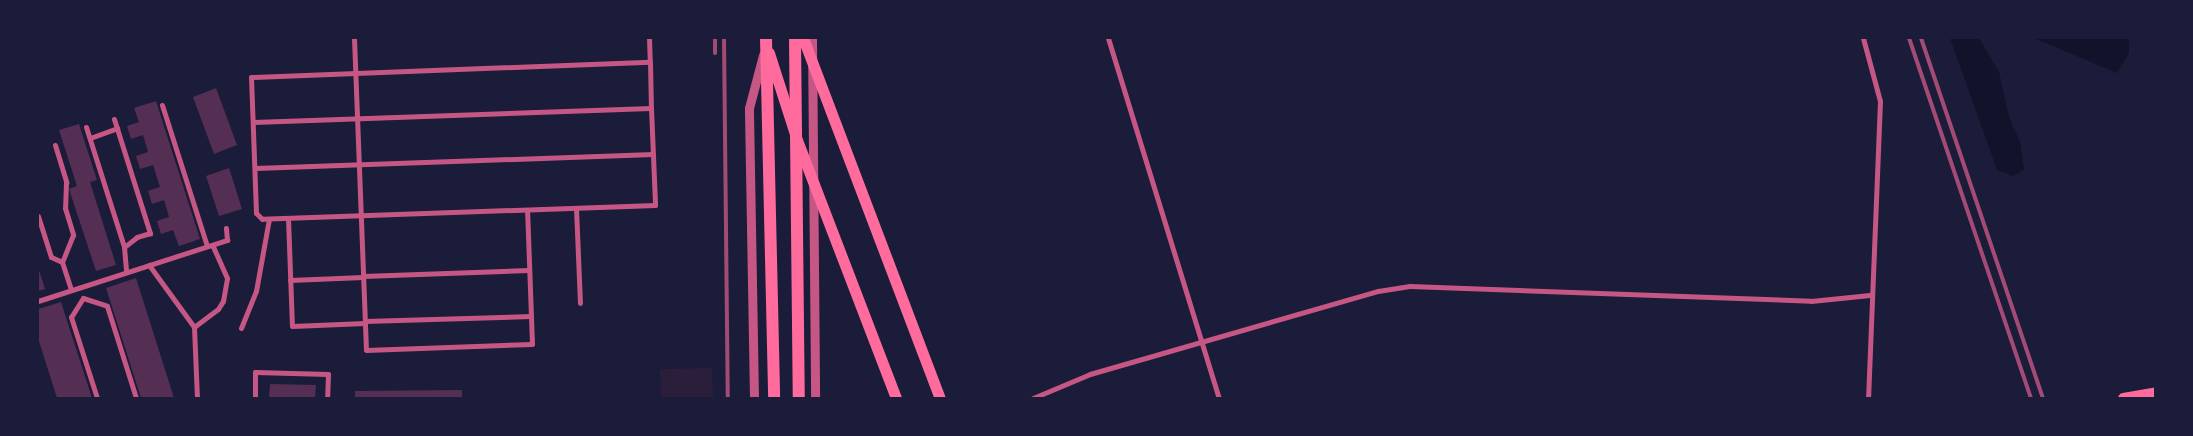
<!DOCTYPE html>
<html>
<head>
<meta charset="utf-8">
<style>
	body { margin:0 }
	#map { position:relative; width:2193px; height:436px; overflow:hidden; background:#1b1b3a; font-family:"Nunito Sans",sans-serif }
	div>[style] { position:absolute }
	.green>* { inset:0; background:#2a1e3b }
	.water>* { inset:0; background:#12122b }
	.building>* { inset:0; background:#542f53 }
	.minor>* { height:5px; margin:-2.5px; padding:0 2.5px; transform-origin:2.5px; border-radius:2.5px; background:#c65784 }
	.tertiary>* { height:9px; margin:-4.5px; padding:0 4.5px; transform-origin:4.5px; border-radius:4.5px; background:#c65784 }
	.primary>* { height:11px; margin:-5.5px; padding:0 5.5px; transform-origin:5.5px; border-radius:5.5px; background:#ff6b9d }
	.trunk>* { height:12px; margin:-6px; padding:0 6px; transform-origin:6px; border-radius:6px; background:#ff6b9d }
	.rail>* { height:4px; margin:-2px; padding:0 2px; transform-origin:2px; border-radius:2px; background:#a44b75 }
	span { translate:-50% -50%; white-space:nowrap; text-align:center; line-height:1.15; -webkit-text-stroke:4px #1b1b3a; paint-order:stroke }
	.frame { position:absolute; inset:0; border:39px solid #1b1b3a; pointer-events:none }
</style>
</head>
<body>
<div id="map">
	<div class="green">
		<div style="clip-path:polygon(712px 368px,713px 398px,661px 398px,660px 369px)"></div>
	</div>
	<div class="water">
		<div style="clip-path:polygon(1950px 38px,1979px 38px,1999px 72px,2009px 117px,2020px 142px,2024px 170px,2013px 176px,1997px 170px)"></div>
		<div style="clip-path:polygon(2034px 38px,2129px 38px,2129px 53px,2117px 73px)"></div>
	</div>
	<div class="building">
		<div style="clip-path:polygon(216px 88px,237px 145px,214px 154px,193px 97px)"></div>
		<div style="clip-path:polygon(156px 101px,200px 239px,179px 246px,173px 230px,161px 234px,157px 221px,169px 217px,164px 200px,152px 204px,148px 191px,160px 187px,153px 165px,140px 169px,136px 156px,148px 152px,143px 135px,131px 139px,127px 126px,139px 122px,134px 108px)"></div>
		<div style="clip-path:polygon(79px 124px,97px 180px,90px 182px,116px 265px,96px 271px,69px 189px,77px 186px,59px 130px)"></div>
		<div style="clip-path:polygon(229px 168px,242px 209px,219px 216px,206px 176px)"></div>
		<div style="clip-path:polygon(38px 267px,45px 289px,38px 291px)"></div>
		<div style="clip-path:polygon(136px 278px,174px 398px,141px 398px,106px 288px)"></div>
		<div style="clip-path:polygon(61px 302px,92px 398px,57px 398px,38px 338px,38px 309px)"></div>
		<div style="clip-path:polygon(270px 384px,316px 385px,315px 398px,269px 398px)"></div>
		<div style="clip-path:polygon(462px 390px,462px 398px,355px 398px,355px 391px)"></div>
	</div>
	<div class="minor">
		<div style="left:354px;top:38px;width:312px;rotate:87.8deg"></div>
		<div style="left:366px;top:350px;width:166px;rotate:-2.1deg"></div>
		<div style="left:532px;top:344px;width:134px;rotate:-92.1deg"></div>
		<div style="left:649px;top:38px;width:24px;rotate:88deg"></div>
		<div style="left:650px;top:62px;width:46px;rotate:88.8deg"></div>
		<div style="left:651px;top:108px;width:97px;rotate:87.6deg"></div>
		<div style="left:655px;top:205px;width:393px;rotate:178deg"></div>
		<div style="left:262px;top:219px;width:8px;rotate:-135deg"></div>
		<div style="left:256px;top:213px;width:136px;rotate:-92.1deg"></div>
		<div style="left:251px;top:77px;width:399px;rotate:-2.2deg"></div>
		<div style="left:1108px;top:38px;width:377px;rotate:72.9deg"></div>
		<div style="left:1863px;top:38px;width:65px;rotate:74.9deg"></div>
		<div style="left:1880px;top:101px;width:297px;rotate:92.3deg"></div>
		<div style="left:162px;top:105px;width:148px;rotate:72.3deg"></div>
		<div style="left:114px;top:119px;width:120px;rotate:72.5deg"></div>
		<div style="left:150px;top:233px;width:14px;rotate:163deg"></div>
		<div style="left:137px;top:237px;width:16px;rotate:142deg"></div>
		<div style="left:253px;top:122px;width:398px;rotate:-2deg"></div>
		<div style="left:86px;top:127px;width:126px;rotate:72.4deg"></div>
		<div style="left:124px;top:247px;width:25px;rotate:85deg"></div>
		<div style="left:90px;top:138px;width:29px;rotate:-20deg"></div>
		<div style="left:55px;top:145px;width:39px;rotate:73deg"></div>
		<div style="left:66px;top:182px;width:26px;rotate:92deg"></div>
		<div style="left:65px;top:208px;width:28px;rotate:73deg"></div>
		<div style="left:73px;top:235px;width:29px;rotate:112deg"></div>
		<div style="left:62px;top:262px;width:29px;rotate:72deg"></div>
		<div style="left:255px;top:168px;width:398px;rotate:-2deg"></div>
		<div style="left:576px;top:208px;width:95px;rotate:87.6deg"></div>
		<div style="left:38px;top:216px;width:43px;rotate:72.4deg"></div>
		<div style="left:51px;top:257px;width:12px;rotate:24deg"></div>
		<div style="left:288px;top:218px;width:108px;rotate:87.9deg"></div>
		<div style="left:292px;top:326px;width:73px;rotate:-2.4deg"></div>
		<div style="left:149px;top:265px;width:77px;rotate:54deg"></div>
		<div style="left:194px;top:327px;width:71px;rotate:87.6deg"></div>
		<div style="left:363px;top:276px;width:166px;rotate:-2.1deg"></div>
		<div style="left:290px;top:280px;width:73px;rotate:-2.4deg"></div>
		<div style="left:83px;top:298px;width:25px;rotate:18deg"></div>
		<div style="left:107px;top:306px;width:96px;rotate:72.5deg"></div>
		<div style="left:83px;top:298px;width:22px;rotate:122deg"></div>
		<div style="left:71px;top:317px;width:85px;rotate:72.2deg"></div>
		<div style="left:38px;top:301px;width:199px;rotate:-17.9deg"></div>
		<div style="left:227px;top:240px;width:12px;rotate:-95deg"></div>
		<div style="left:365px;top:321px;width:166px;rotate:-1.7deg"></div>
		<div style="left:194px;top:327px;width:30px;rotate:-37deg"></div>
		<div style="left:218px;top:309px;width:9px;rotate:-58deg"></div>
		<div style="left:223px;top:301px;width:23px;rotate:-80deg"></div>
		<div style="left:227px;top:278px;width:36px;rotate:-114deg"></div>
		<div style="left:241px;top:328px;width:40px;rotate:-68deg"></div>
		<div style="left:256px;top:291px;width:73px;rotate:-79.8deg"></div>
		<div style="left:255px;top:398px;width:26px;rotate:-90deg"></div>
		<div style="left:255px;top:372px;width:73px;rotate:1.6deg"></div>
		<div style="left:328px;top:374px;width:24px;rotate:92deg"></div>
		<div style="left:1033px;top:398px;width:62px;rotate:-22.8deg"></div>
		<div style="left:1090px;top:374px;width:300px;rotate:-16.1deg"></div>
		<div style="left:1378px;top:291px;width:32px;rotate:-9deg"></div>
		<div style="left:1410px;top:286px;width:401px;rotate:2.1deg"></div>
		<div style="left:1811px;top:301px;width:59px;rotate:-5.8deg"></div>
	</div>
	<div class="tertiary">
		<div style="left:812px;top:38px;width:360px;rotate:89.5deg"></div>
		<div style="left:754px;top:398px;width:290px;rotate:-91deg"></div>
		<div style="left:749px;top:108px;width:55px;rotate:-75.2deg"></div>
	</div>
	<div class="primary">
		<div style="left:803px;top:38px;width:385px;rotate:69.2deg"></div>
		<div style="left:769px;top:53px;width:91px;rotate:72.2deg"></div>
		<div style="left:797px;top:140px;width:276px;rotate:69deg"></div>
		<div style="left:2123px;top:398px;width:34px;rotate:-10deg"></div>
	</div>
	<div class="trunk">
		<div style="left:766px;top:38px;width:360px;rotate:88.7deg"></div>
		<div style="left:795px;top:38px;width:360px;rotate:89.4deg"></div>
	</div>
	<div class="rail">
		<div style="left:715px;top:38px;width:15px;rotate:90deg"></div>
		<div style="left:724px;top:38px;width:360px;rotate:89.4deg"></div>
		<div style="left:1909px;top:38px;width:380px;rotate:71.3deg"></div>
		<div style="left:1921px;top:38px;width:380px;rotate:71.3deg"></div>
	</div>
	<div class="frame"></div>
</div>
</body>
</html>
